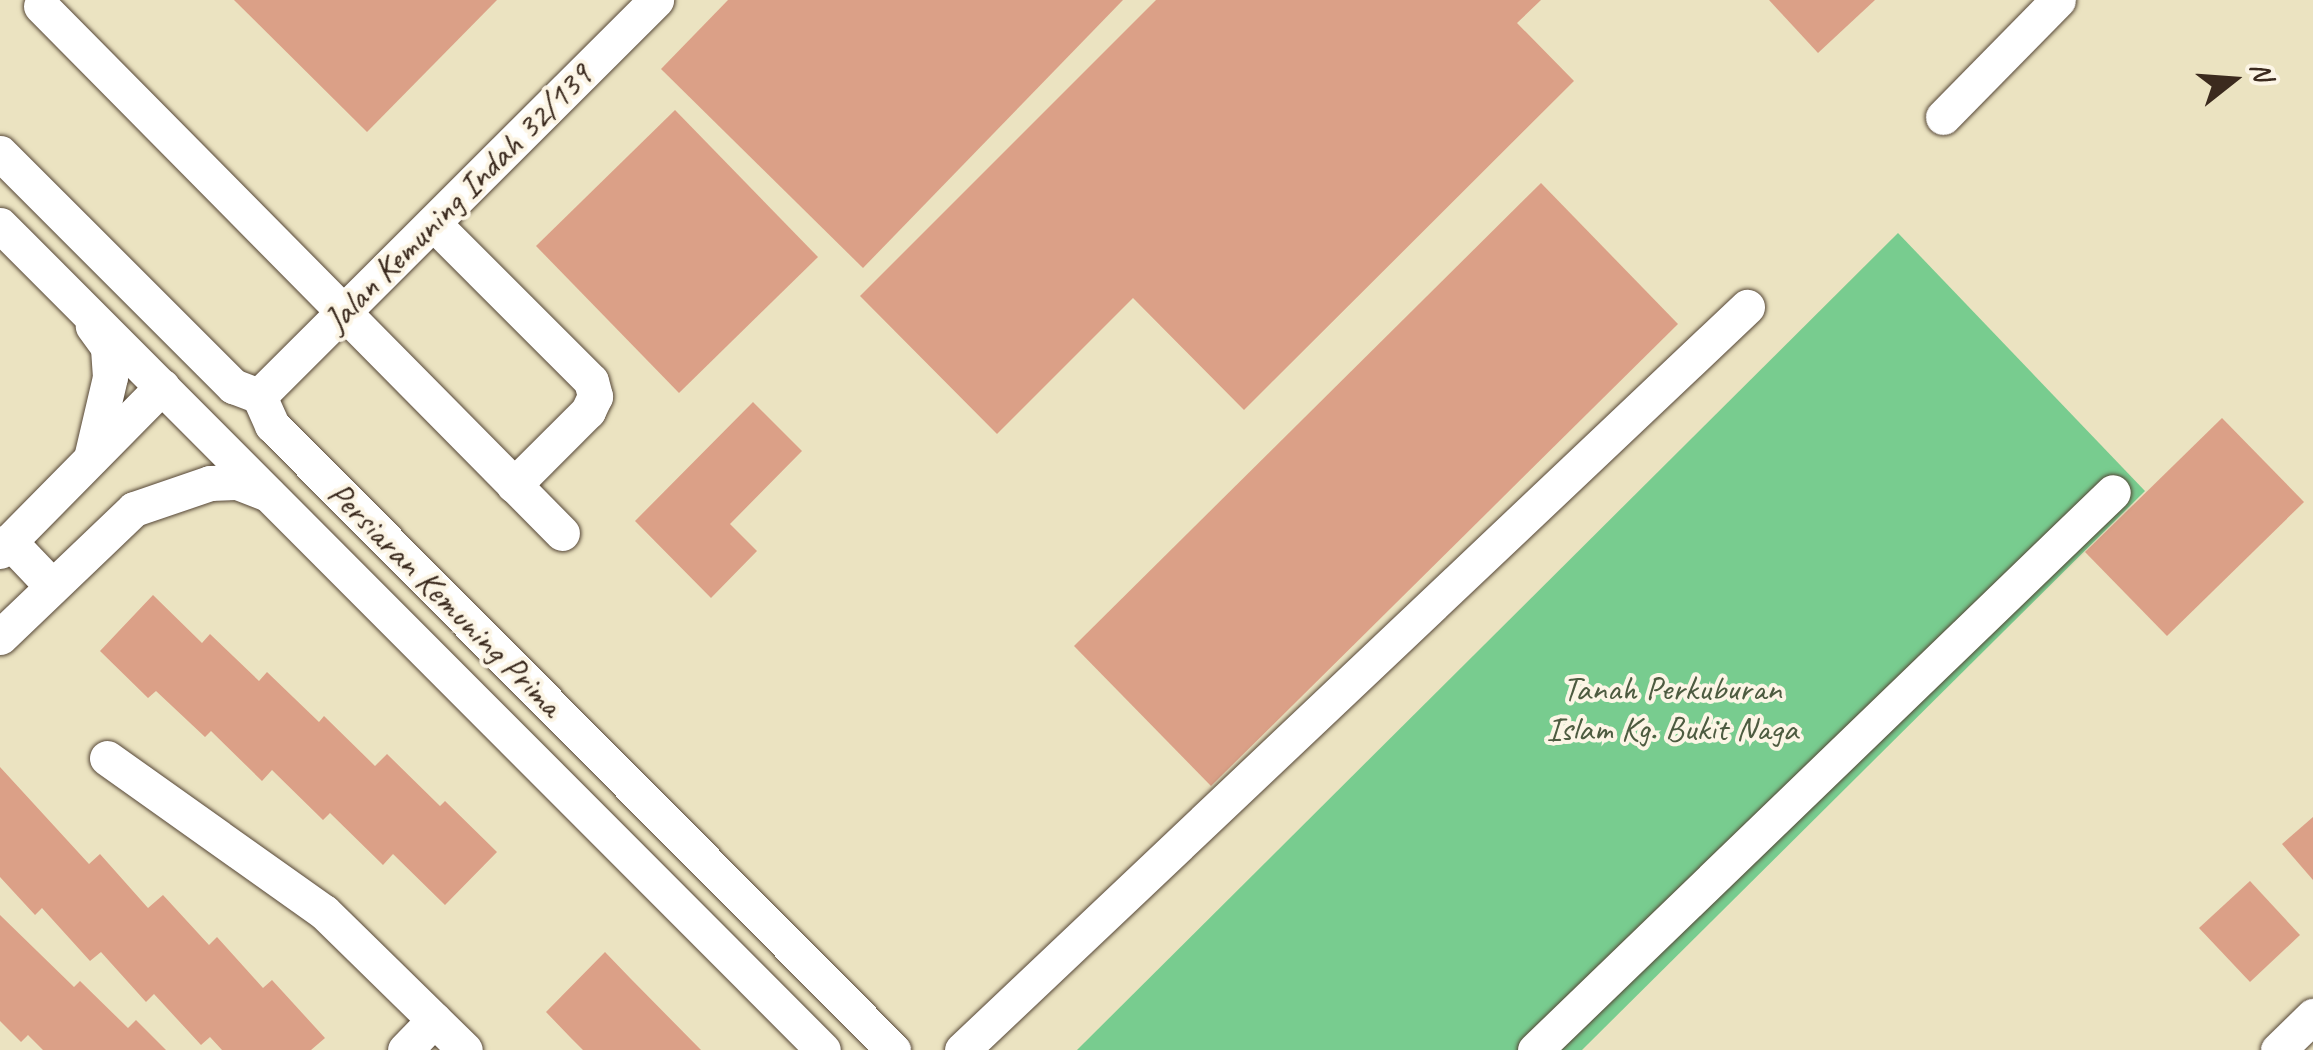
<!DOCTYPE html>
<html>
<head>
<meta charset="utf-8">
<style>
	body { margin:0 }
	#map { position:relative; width:2313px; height:1050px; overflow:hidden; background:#ebe3c1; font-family:Caveat,sans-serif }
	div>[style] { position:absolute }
	.green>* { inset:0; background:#78cc8f }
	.building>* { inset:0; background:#dba087 }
	.roads { filter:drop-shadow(0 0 2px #554636) drop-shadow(0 0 2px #554636) }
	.minor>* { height:35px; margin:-17.5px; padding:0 17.5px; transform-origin:17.5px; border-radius:17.5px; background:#fff }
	span { translate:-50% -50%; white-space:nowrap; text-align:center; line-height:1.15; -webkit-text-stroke:8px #fcf5e5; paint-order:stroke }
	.street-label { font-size:35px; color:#3b2a1e }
	.park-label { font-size:35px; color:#4d5b40 }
	.north { position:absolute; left:2183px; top:30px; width:100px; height:100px; -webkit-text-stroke:8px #fcf5e5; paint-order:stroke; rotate:73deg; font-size:28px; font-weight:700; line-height:40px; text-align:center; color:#3b2a1e }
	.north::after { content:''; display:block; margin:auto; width:35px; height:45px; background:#3b2a1e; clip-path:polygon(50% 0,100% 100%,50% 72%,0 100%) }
</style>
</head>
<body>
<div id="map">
	<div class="green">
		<div style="clip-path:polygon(1898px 233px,2145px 491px,1582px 1050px,1077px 1050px)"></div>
	</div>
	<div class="building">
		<div style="clip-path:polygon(234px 0,497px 0,367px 132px)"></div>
		<div style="clip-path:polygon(728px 0,1123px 0,863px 268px,661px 69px)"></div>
		<div style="clip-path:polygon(1156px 0,1541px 0,1517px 23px,1574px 81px,1244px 410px,1133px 298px,997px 434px,860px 296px)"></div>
		<div style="clip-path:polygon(1769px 0,1875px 0,1818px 53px)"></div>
		<div style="clip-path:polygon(675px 110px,818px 257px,679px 393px,536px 246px)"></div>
		<div style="clip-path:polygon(1541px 183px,1678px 324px,1211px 786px,1074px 646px)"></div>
		<div style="clip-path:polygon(753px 402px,802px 451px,730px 524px,757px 551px,711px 598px,635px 521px)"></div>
		<div style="clip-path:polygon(2222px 418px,2304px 502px,2167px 636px,2085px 552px)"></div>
		<div style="clip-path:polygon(153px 595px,202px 643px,210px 634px,259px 681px,267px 672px,319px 722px,324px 716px,375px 766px,387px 754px,440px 806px,445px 801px,497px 852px,445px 905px,393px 854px,383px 865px,330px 813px,323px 820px,272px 770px,262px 781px,211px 731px,205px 737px,156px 691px,148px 698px,100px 651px)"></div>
		<div style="clip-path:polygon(0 767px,89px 864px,100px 854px,148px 908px,163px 895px,209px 945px,217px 937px,263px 988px,272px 980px,325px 1038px,311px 1050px,222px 1050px,210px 1037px,201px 1045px,154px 994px,146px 1002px,101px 952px,90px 961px,42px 908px,35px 915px,0 877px)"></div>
		<div style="clip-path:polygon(2313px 817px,2313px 880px,2282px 844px)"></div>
		<div style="clip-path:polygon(2250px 881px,2300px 935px,2250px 982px,2199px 928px)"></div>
		<div style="clip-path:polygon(0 915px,74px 987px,80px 981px,128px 1028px,136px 1020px,166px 1050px,43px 1050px,28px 1035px,21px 1042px,0 1021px)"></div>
		<div style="clip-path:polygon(605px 952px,630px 978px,701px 1050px,583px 1050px,570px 1037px,546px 1012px)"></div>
	</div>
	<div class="roads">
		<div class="minor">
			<div style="left:41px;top:6px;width:741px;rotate:45.33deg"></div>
			<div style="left:1943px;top:117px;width:164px;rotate:-45.5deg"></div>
			<div style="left:0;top:153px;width:330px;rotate:45deg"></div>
			<div style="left:233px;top:386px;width:28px;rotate:21deg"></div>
			<div style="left:259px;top:396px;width:32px;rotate:66deg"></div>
			<div style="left:272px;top:425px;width:881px;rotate:45.18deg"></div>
			<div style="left:433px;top:223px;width:223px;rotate:45deg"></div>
			<div style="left:591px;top:381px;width:16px;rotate:75deg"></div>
			<div style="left:595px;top:396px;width:17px;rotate:115deg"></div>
			<div style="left:588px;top:411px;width:105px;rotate:135deg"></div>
			<div style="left:0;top:225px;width:1165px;rotate:45.07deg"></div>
			<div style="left:259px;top:396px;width:561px;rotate:-44.93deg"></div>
			<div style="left:91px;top:458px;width:83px;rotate:-76.8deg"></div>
			<div style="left:110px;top:377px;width:30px;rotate:-94deg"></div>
			<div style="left:108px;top:347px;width:26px;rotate:-126deg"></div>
			<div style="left:9px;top:541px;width:62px;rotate:46.3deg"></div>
			<div style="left:0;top:551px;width:231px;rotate:-45.4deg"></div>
			<div style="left:0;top:637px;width:185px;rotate:-43.7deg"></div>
			<div style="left:134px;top:509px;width:80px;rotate:-18.9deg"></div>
			<div style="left:210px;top:483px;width:27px;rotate:-2deg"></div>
			<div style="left:237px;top:482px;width:33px;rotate:21deg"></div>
			<div style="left:107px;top:758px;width:266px;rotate:35.4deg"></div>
			<div style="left:324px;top:912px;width:197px;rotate:44.4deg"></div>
			<div style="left:405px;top:1050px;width:42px;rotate:-46deg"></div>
			<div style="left:962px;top:1050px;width:1081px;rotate:-43.43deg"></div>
			<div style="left:1535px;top:1050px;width:803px;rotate:-43.99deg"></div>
			<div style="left:2278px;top:1050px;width:49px;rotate:-44.2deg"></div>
		</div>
	</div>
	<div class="street-label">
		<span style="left:458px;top:198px;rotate:-45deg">Jalan Kemuning Indah 32/139</span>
		<span style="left:445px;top:599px;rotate:45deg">Persiaran Kemuning Prima</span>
	</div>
	<div class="park-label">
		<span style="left:1672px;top:709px">Tanah Perkuburan<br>Islam Kg. Bukit Naga</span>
	</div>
	<div class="north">N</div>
</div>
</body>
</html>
